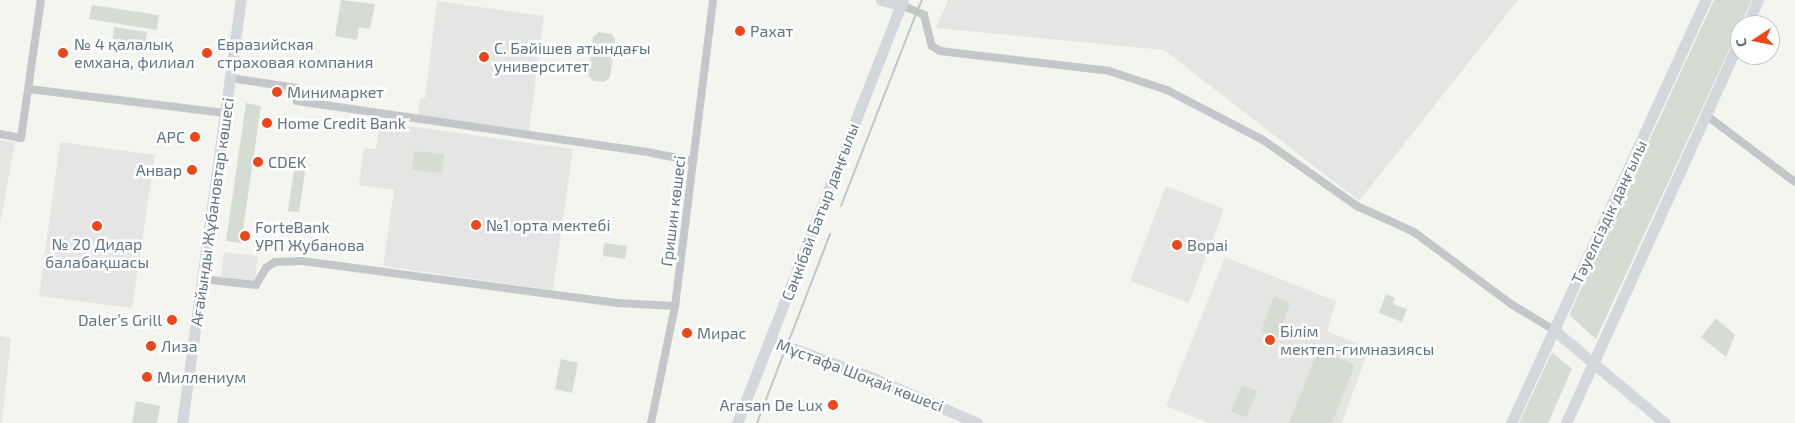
<!DOCTYPE html>
<html>
<head>
<meta charset="utf-8">
<style>
	body { margin:0 }
	#map { position:relative; width:1795px; height:423px; overflow:hidden; background:#f5f5f0; font-family:"Exo 2",sans-serif }
	div>[style] { position:absolute }
	.built>* { inset:0; background:#e5e6e4 }
	.green>* { inset:0; background:#d5dcd1 }
	.stream>* { height:2px; margin:-1px; padding:0 1px; transform-origin:1px; border-radius:1px; background:#bac7cb }
	.street>* { height:8px; margin:-4px; padding:0 4px; transform-origin:4px; border-radius:4px; background:#c4c7ca }
	.secondary>* { height:11px; margin:-5.5px; padding:0 5.5px; transform-origin:5.5px; border-radius:5.5px; background:#d3d8dc }
	.dots>* { width:14px; height:14px; translate:-50% -50%; box-sizing:border-box; border:2px solid #fff; border-radius:50% }
	span { translate:-50% -50%; white-space:nowrap; text-align:center; line-height:1.15; -webkit-text-stroke:5px #fff; paint-order:stroke }
	.poi-label { font-size:16px; color:#627583 }
	.left { translate:0 -50%; text-align:left }
	.right { translate:-100% -50%; text-align:right }
	.street-label { font-size:16px; color:#627583 }
	.north { position:absolute; left:1730px; top:15px; width:50px; height:50px; box-sizing:border-box; background:#fff; border:1px solid #c0c8cd; border-radius:50%; rotate:259deg; font-size:14px; font-weight:700; line-height:20px; text-align:center; color:#627583 }
	.north::after { content:''; display:block; margin:auto; width:18px; height:22px; background:#ed4618; clip-path:polygon(50% 0,100% 100%,50% 72%,0 100%) }
</style>
</head>
<body>
<div id="map">
	<div class="built">
		<div style="clip-path:polygon(948px 0,1518px 0,1359px 201px,1164px 50px,936px 28px)"></div>
		<div style="clip-path:polygon(437px 1px,544px 16px,529px 131px,418px 115px,420px 98px,425px 98px)"></div>
		<div style="clip-path:polygon(380px 122px,573px 149px,553px 290px,383px 266px,394px 190px,359px 185px,364px 148px,376px 149px)"></div>
		<div style="clip-path:polygon(0 140px,15px 142px,0 225px)"></div>
		<div style="clip-path:polygon(60px 142px,155px 155px,132px 308px,39px 296px)"></div>
		<div style="clip-path:polygon(1166px 186px,1224px 209px,1189px 303px,1130px 281px)"></div>
		<div style="clip-path:polygon(224px 252px,258px 256px,255px 281px,221px 277px)"></div>
		<div style="clip-path:polygon(1225px 257px,1336px 301px,1327px 331px,1361px 345px,1366px 357px,1342px 423px,1209px 423px,1166px 406px)"></div>
		<div style="clip-path:polygon(0 336px,11px 338px,2px 423px,0 423px)"></div>
	</div>
	<div class="green">
		<div style="clip-path:polygon(341px 0,375px 4px,370px 29px,359px 27px,357px 40px,335px 36px)"></div>
		<div style="clip-path:polygon(1714px 0,1752px 0,1596px 339px,1569px 315px)"></div>
		<div style="clip-path:polygon(92px 5px,159px 15px,157px 30px,89px 19px)"></div>
		<div style="clip-path:polygon(114px 27px,147px 32px,144px 50px,112px 45px)"></div>
		<div style="clip-path:polygon(599px 32px,612px 34px,615px 39px,610px 78px,604px 82px,593px 81px,588px 75px,593px 37px)"></div>
		<div style="clip-path:polygon(246px 103px,261px 106px,241px 243px,226px 241px)"></div>
		<div style="clip-path:polygon(414px 151px,444px 154px,442px 173px,412px 170px)"></div>
		<div style="clip-path:polygon(295px 163px,306px 165px,299px 212px,288px 211px)"></div>
		<div style="clip-path:polygon(604px 243px,627px 246px,625px 259px,603px 256px)"></div>
		<div style="clip-path:polygon(1386px 294px,1395px 298px,1393px 304px,1407px 309px,1402px 322px,1379px 313px)"></div>
		<div style="clip-path:polygon(1274px 296px,1290px 303px,1277px 339px,1261px 332px)"></div>
		<div style="clip-path:polygon(1716px 318px,1735px 335px,1726px 357px,1701px 337px)"></div>
		<div style="clip-path:polygon(1318px 350px,1355px 365px,1332px 423px,1289px 423px)"></div>
		<div style="clip-path:polygon(1552px 352px,1572px 369px,1548px 423px,1519px 423px)"></div>
		<div style="clip-path:polygon(561px 359px,578px 363px,572px 393px,555px 389px)"></div>
		<div style="clip-path:polygon(1242px 385px,1257px 391px,1246px 418px,1231px 411px)"></div>
		<div style="clip-path:polygon(136px 401px,160px 406px,157px 423px,132px 423px)"></div>
	</div>
	<div class="stream">
		<div style="left:918px;top:9px;width:10px;rotate:-66deg"></div>
		<div style="left:841px;top:206px;width:206px;rotate:-68.7deg"></div>
		<div style="left:788px;top:343px;width:117px;rotate:-68.9deg"></div>
		<div style="left:757px;top:423px;width:78px;rotate:-69deg"></div>
	</div>
	<div class="street">
		<div style="left:901px;top:5px;width:25px;rotate:23deg"></div>
		<div style="left:924px;top:15px;width:32px;rotate:76deg"></div>
		<div style="left:932px;top:46px;width:9px;rotate:32deg"></div>
		<div style="left:940px;top:51px;width:170px;rotate:6.7deg"></div>
		<div style="left:1109px;top:71px;width:61px;rotate:18.1deg"></div>
		<div style="left:1167px;top:90px;width:108px;rotate:27.5deg"></div>
		<div style="left:1263px;top:140px;width:115px;rotate:35.1deg"></div>
		<div style="left:1357px;top:206px;width:63px;rotate:24.5deg"></div>
		<div style="left:1414px;top:232px;width:121px;rotate:36.6deg"></div>
		<div style="left:1511px;top:304px;width:50px;rotate:31.2deg"></div>
		<div style="left:230px;top:78px;width:68px;rotate:8.5deg"></div>
		<div style="left:297px;top:88px;width:13px;rotate:90deg"></div>
		<div style="left:297px;top:101px;width:359px;rotate:8.3deg"></div>
		<div style="left:652px;top:153px;width:42px;rotate:11deg"></div>
		<div style="left:29px;top:89px;width:197px;rotate:7deg"></div>
		<div style="left:1706px;top:115px;width:111px;rotate:37deg"></div>
		<div style="left:0;top:134px;width:21px;rotate:11deg"></div>
		<div style="left:21px;top:138px;width:139px;rotate:-81.8deg"></div>
		<div style="left:202px;top:279px;width:54px;rotate:6.3deg"></div>
		<div style="left:256px;top:285px;width:20px;rotate:-60deg"></div>
		<div style="left:266px;top:268px;width:11px;rotate:-34deg"></div>
		<div style="left:275px;top:262px;width:27px;rotate:-2deg"></div>
		<div style="left:302px;top:261px;width:318px;rotate:7.6deg"></div>
		<div style="left:617px;top:303px;width:58px;rotate:3deg"></div>
		<div style="left:651px;top:423px;width:119px;rotate:-78.4deg"></div>
		<div style="left:675px;top:306px;width:308px;rotate:-82.9deg"></div>
	</div>
	<div class="secondary">
		<div style="left:881px;top:0;width:21px;rotate:14deg"></div>
		<div style="left:1747px;top:25px;width:27px;rotate:-66deg"></div>
		<div style="left:1554px;top:330px;width:145px;rotate:40deg"></div>
		<div style="left:770px;top:340px;width:113px;rotate:20.2deg"></div>
		<div style="left:876px;top:379px;width:110px;rotate:23.5deg"></div>
		<div style="left:182px;top:423px;width:427px;rotate:-82.1deg"></div>
		<div style="left:737px;top:423px;width:454px;rotate:-68.6deg"></div>
		<div style="left:1511px;top:423px;width:466px;rotate:-65.3deg"></div>
		<div style="left:1566px;top:423px;width:421px;rotate:-65.6deg"></div>
	</div>
	<div class="dots">
		<div style="left:740px;top:31px;background:#ed4618"></div>
		<div style="left:63px;top:53px;background:#ed4618"></div>
		<div style="left:207px;top:53px;background:#ed4618"></div>
		<div style="left:484px;top:57px;background:#ed4618"></div>
		<div style="left:277px;top:92px;background:#ed4618"></div>
		<div style="left:267px;top:123px;background:#ed4618"></div>
		<div style="left:195px;top:137px;background:#ed4618"></div>
		<div style="left:258px;top:162px;background:#ed4618"></div>
		<div style="left:192px;top:170px;background:#ed4618"></div>
		<div style="left:476px;top:225px;background:#ed4618"></div>
		<div style="left:97px;top:226px;background:#ed4618"></div>
		<div style="left:245px;top:236px;background:#ed4618"></div>
		<div style="left:1177px;top:245px;background:#ed4618"></div>
		<div style="left:172px;top:320px;background:#ed4618"></div>
		<div style="left:687px;top:333px;background:#ed4618"></div>
		<div style="left:1270px;top:340px;background:#ed4618"></div>
		<div style="left:151px;top:346px;background:#ed4618"></div>
		<div style="left:147px;top:377px;background:#ed4618"></div>
		<div style="left:833px;top:405px;background:#ed4618"></div>
	</div>
	<div class="poi-label">
		<span class="left" style="left:750px;top:31px">Рахат</span>
		<span class="left" style="left:74px;top:53px">№ 4 қалалық<br>емхана, филиал</span>
		<span class="left" style="left:217px;top:53px">Евразийская<br>страховая компания</span>
		<span class="left" style="left:494px;top:57px">С. Бәйішев атындағы<br>университет</span>
		<span class="left" style="left:287px;top:92px">Минимаркет</span>
		<span class="left" style="left:277px;top:123px">Home Credit Bank</span>
		<span class="right" style="left:185px;top:137px">АРС</span>
		<span class="left" style="left:268px;top:162px">CDEK</span>
		<span class="right" style="left:182px;top:170px">Анвар</span>
		<span class="left" style="left:486px;top:225px">№1 орта мектебі</span>
		<span class="left" style="left:255px;top:236px">ForteBank<br>УРП Жубанова</span>
		<span style="left:97px;top:253px">№ 20 Дидар<br>балабақшасы</span>
		<span class="left" style="left:1187px;top:245px">Bopai</span>
		<span class="right" style="left:162px;top:320px">Daler’s Grill</span>
		<span class="left" style="left:1280px;top:340px">Білім<br>мектеп-гимназиясы</span>
		<span class="left" style="left:697px;top:333px">Мирас</span>
		<span class="left" style="left:161px;top:346px">Лиза</span>
		<span class="left" style="left:157px;top:377px">Миллениум</span>
		<span class="right" style="left:823px;top:405px">Arasan De Lux</span>
	</div>
	<div class="street-label">
		<span style="left:673px;top:211px;rotate:-83deg">Гришин көшесі</span>
		<span style="left:212px;top:212px;rotate:-82deg">Ағайынды Жұбановтар көшесі</span>
		<span style="left:820px;top:212px;rotate:-69deg">Сәңкібай Батыр даңғылы</span>
		<span style="left:1609px;top:212px;rotate:-65deg">Тәуелсіздік даңғылы</span>
		<span style="left:860px;top:375px;rotate:21deg">Мұстафа Шоқай көшесі</span>
	</div>
	<div class="north">С</div>
</div>
</body>
</html>
